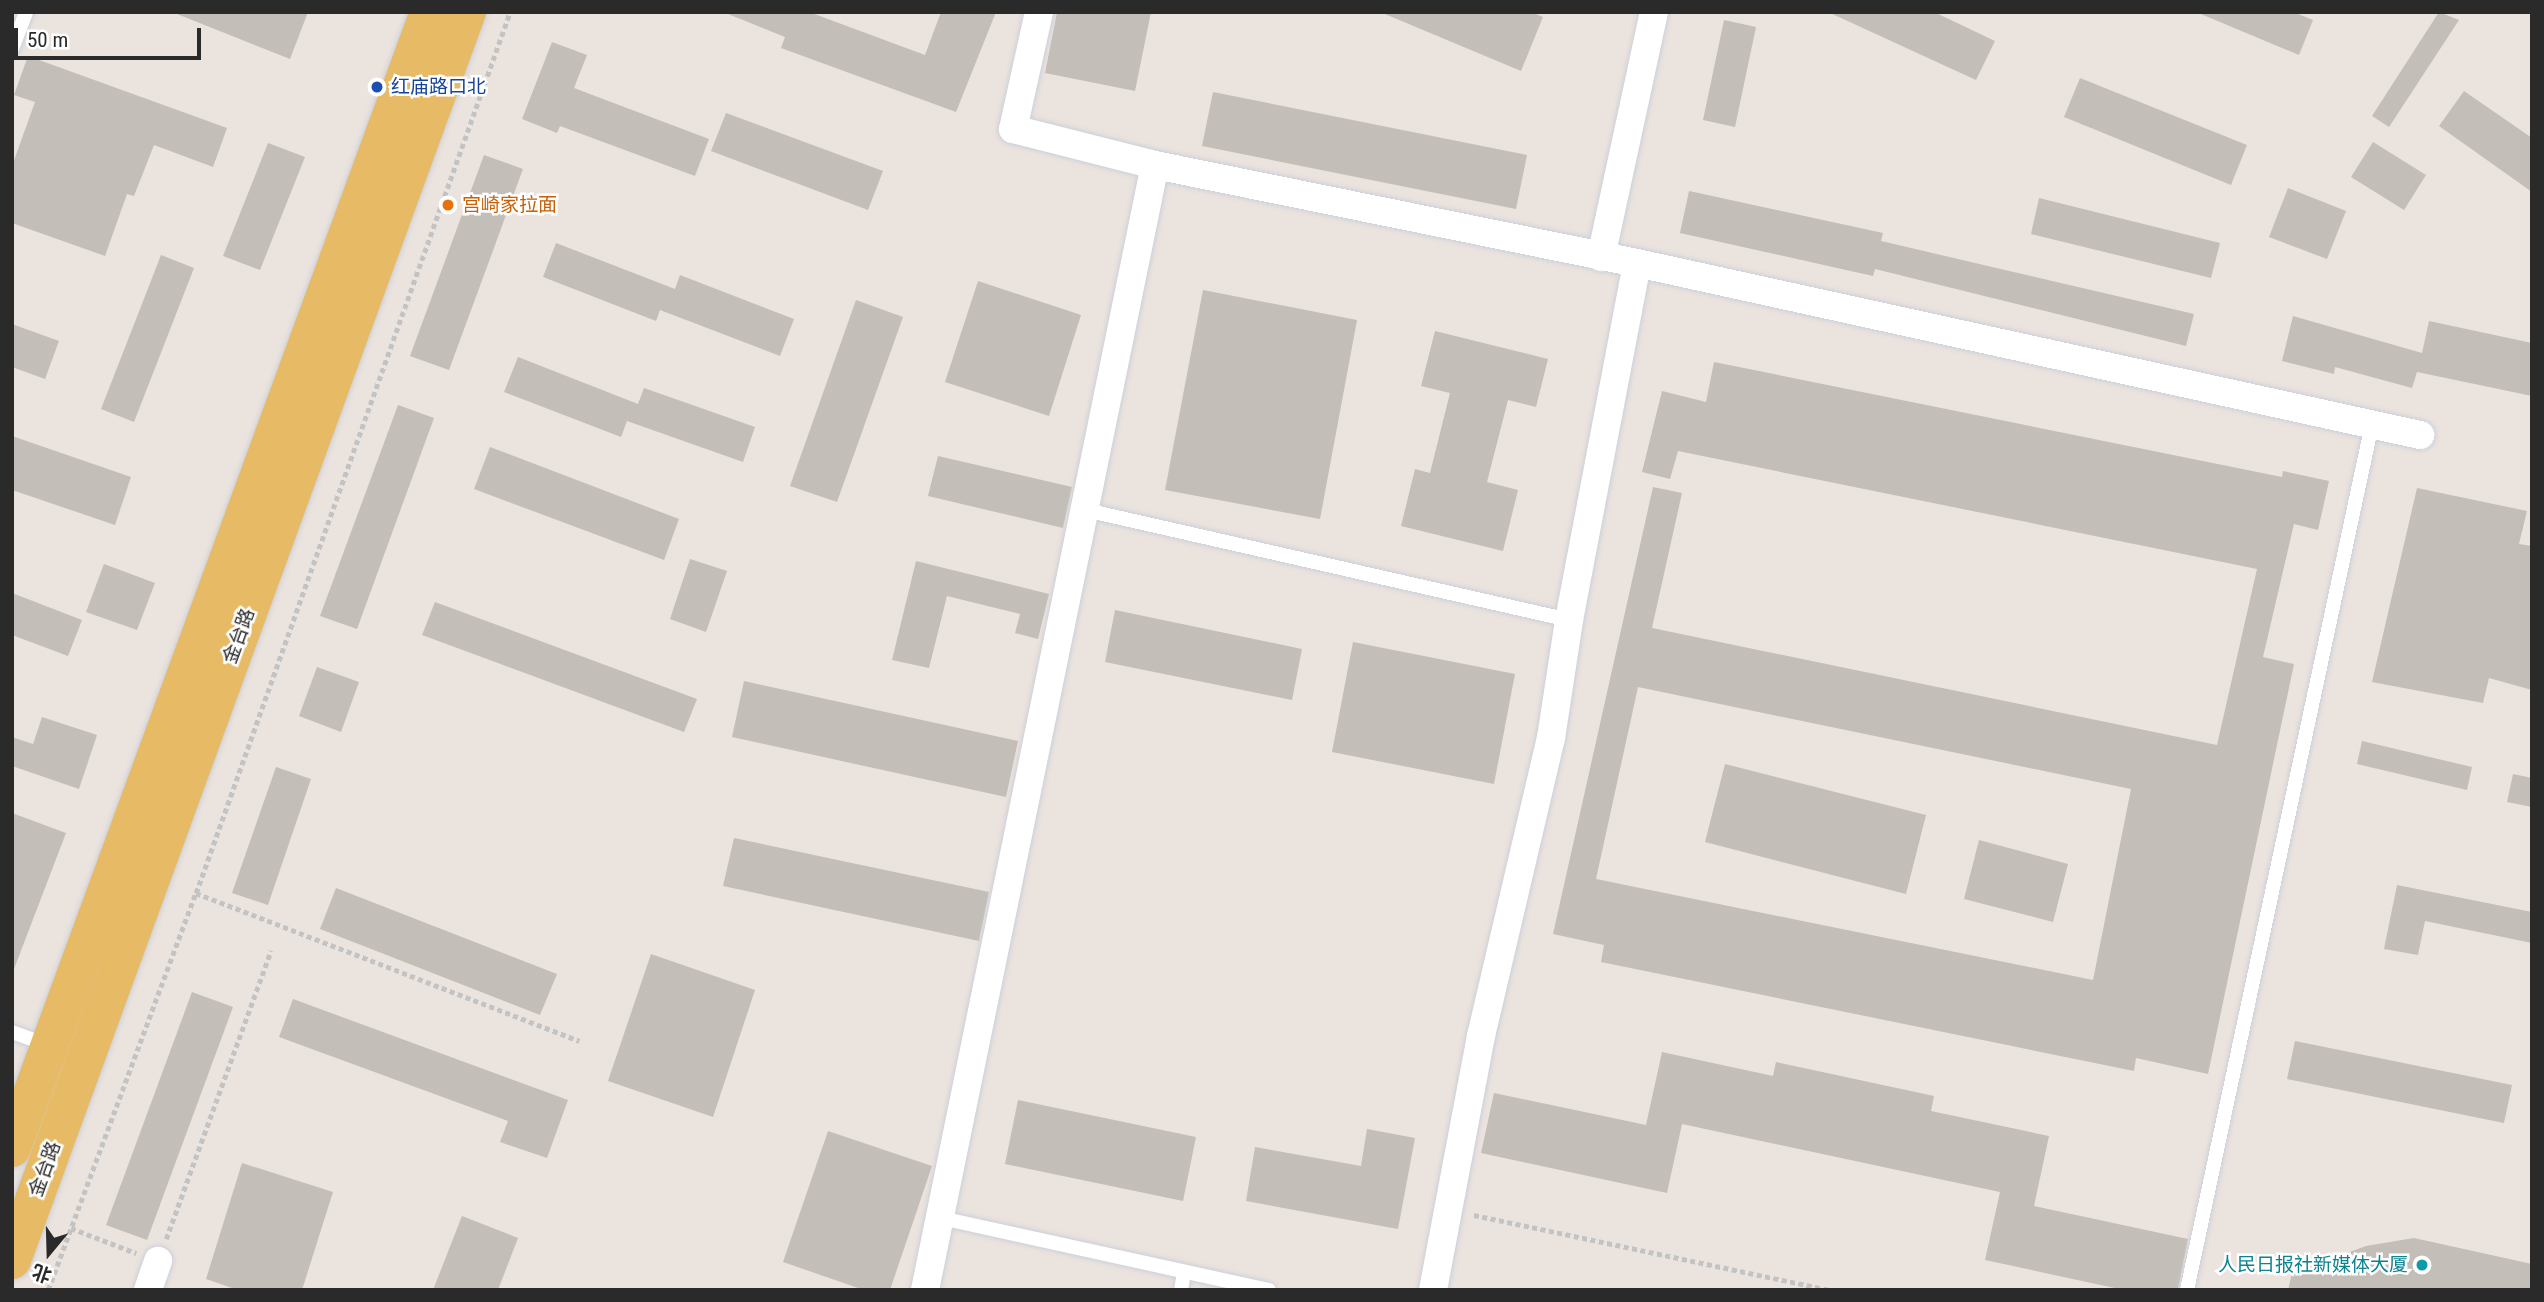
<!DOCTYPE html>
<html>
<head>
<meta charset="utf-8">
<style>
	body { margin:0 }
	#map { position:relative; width:2544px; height:1302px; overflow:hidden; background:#ebe3dd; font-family:"Roboto Condensed","Noto Sans SC",sans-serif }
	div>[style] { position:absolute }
	.building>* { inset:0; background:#c4beb8 }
	.path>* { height:4.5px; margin-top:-2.25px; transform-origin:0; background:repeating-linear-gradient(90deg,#c3c3c3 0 5px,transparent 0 8.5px) }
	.roads { filter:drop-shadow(0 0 2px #cbd0db) drop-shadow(0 0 2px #cbd0db) }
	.lane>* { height:14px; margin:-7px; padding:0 7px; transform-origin:7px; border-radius:7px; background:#fff }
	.street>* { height:28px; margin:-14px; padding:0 14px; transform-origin:14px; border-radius:14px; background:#fff }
	.primary>* { height:38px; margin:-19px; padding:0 19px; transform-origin:19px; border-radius:19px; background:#e7bb66 }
	.dots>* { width:19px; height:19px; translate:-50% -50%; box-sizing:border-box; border:4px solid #fff; border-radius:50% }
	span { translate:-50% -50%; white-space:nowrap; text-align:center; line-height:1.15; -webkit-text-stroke:5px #fff; paint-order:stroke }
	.transit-label { font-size:19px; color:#164399 }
	.left { translate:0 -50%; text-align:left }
	.food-label { font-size:19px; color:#c56008 }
	.street-label { font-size:19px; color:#2a2a2a }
	.culture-label { font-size:19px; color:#0d838f }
	.right { translate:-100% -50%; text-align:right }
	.frame { position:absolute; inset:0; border:14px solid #2a2a2a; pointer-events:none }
	.north { position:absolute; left:14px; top:1218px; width:70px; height:70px; -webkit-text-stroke:5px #fff; paint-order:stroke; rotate:199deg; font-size:19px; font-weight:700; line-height:28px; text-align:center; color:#2a2a2a }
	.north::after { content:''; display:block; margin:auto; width:24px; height:32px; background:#2a2a2a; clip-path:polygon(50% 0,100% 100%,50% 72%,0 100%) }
	.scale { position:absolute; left:14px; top:28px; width:187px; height:32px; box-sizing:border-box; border:4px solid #2a2a2a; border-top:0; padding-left:9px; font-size:21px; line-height:24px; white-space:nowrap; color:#2a2a2a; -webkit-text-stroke:5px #fff; paint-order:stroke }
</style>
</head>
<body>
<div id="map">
	<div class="building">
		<div style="clip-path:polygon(172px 12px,308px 12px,290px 59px)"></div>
		<div style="clip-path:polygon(723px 12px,809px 12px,925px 55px,941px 12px,996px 12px,956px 112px,781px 48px,785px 37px)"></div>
		<div style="clip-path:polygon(1057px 12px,1151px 12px,1135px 91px,1045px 73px)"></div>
		<div style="clip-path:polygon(1380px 12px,1531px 12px,1543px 17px,1521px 71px)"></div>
		<div style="clip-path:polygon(1828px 12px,1934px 12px,1995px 41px,1976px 80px)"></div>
		<div style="clip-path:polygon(2196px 12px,2293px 12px,2313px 20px,2299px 55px)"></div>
		<div style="clip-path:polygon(2439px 12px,2459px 20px,2389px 127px,2372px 116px)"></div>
		<div style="clip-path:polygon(1724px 20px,1756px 27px,1735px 127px,1703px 120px)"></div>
		<div style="clip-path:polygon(552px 42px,587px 55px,574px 88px,709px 139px,695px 176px,560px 126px,557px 133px,522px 119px)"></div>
		<div style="clip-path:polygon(28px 56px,227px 128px,213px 167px,154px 145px,134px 196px,127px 194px,105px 256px,12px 223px,12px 166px,35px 102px,14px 95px)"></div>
		<div style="clip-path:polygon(2080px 78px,2247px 145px,2231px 185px,2064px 117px)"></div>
		<div style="clip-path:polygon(2464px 91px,2532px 138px,2532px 192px,2439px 126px)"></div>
		<div style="clip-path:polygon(1213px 92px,1527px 155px,1516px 209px,1202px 146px)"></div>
		<div style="clip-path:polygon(726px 113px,883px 171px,868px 210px,711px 151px)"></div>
		<div style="clip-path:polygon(2373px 142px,2426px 175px,2404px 210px,2351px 177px)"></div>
		<div style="clip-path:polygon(268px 143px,305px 157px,260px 270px,223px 256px)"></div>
		<div style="clip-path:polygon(484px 155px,523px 169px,449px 370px,410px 356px)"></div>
		<div style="clip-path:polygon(2288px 188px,2346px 211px,2327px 259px,2269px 237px)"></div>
		<div style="clip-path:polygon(1689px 191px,1883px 233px,1881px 241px,2194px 314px,2186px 346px,1875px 269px,1873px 276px,1680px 233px)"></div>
		<div style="clip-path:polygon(2039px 198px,2220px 243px,2211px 278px,2031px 234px)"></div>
		<div style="clip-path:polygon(556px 243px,675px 289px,680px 275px,794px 319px,780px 356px,660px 310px,656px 321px,543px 277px)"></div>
		<div style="clip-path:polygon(161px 255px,194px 268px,134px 422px,101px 409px)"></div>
		<div style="clip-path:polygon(978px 281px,1081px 315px,1049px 416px,945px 382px)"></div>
		<div style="clip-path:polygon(1203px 290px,1357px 320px,1320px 519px,1165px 490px)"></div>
		<div style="clip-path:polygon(856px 300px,903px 317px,837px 502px,790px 486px)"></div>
		<div style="clip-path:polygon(2293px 316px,2422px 353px,2429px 321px,2532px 343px,2532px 396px,2417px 372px,2412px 388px,2335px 367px,2334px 374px,2282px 361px)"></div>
		<div style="clip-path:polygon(12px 324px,59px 341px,45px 379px,12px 367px)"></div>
		<div style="clip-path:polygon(1435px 331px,1548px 359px,1536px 407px,1508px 400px,1487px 482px,1518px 490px,1503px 551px,1401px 526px,1415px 469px,1430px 473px,1450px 393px,1421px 386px)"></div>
		<div style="clip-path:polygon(518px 357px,638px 404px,644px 388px,755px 427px,743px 462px,627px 421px,621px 437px,504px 392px)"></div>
		<div style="clip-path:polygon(evenodd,1714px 362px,2282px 477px,2283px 471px,2329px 481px,2318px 530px,2294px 524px,2263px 657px,2294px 664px,2208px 1074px,2136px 1058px,2134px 1071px,1601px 962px,1604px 945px,1553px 934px,1653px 487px,1682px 493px,1652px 628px,2217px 745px,2257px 569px,1678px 451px,1670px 479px,1642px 472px,1662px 391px,1706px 402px,1714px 362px,1638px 687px,2131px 789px,2093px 980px,1596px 879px,1638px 687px)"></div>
		<div style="clip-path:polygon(398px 405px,434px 418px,357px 629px,320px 616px)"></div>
		<div style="clip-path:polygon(12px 436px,131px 477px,115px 525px,12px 490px)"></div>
		<div style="clip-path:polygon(490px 447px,679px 519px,664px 560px,474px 489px)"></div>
		<div style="clip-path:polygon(938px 456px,1072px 487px,1063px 528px,928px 496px)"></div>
		<div style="clip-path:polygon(2417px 488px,2527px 511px,2519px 544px,2532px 546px,2532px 690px,2489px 678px,2483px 703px,2372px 682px)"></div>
		<div style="clip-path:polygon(690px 559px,727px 571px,706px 632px,670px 619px)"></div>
		<div style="clip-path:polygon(916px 561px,1049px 594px,1038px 639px,1015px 633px,1020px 614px,947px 596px,929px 668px,892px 660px)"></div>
		<div style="clip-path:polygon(104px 564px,155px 583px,137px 630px,86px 612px)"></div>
		<div style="clip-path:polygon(12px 593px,82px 620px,68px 656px,12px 635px)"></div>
		<div style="clip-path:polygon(435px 602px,697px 699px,684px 732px,422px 635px)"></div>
		<div style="clip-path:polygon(1115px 610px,1302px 649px,1292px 700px,1105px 662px)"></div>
		<div style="clip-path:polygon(1353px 642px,1515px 674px,1494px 784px,1332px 752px)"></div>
		<div style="clip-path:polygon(317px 667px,359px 682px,341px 732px,299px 716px)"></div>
		<div style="clip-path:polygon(744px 681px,1018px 741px,1006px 797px,732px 737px)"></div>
		<div style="clip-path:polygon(42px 717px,97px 735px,79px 789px,12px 766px,12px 737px,33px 744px)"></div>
		<div style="clip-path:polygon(2362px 741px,2472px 767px,2467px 790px,2357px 764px)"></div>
		<div style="clip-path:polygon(1725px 764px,1926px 815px,1906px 894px,1705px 842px)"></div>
		<div style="clip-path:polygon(276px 767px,311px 779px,268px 905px,232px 893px)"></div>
		<div style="clip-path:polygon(2513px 774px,2532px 778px,2532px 807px,2507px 802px)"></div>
		<div style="clip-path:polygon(12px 813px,66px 833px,14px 969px,12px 969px)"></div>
		<div style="clip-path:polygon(734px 838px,989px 892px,979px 941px,723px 886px)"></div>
		<div style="clip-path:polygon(1979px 840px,2068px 864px,2053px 922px,1964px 899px)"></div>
		<div style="clip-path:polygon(2397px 885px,2532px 912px,2532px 943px,2425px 921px,2418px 955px,2384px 949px)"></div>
		<div style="clip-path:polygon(336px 888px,557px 974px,540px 1015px,320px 929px)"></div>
		<div style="clip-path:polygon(651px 954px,755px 990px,713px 1117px,608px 1081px)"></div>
		<div style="clip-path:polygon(192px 992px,233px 1007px,147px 1240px,106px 1225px)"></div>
		<div style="clip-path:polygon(293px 999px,568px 1100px,547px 1158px,500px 1142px,508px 1121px,279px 1037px)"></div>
		<div style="clip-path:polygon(2295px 1041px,2512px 1085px,2504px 1123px,2287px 1079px)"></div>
		<div style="clip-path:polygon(1662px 1052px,1773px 1076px,1776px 1062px,1934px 1096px,1931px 1111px,2049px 1136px,2034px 1206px,2188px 1239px,2178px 1290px,2124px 1290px,1985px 1260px,2000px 1192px,1682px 1124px,1667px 1193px,1481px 1153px,1494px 1093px,1646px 1125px)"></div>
		<div style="clip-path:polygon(1018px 1100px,1196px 1137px,1183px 1201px,1005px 1164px)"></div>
		<div style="clip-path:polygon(1367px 1129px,1415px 1138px,1398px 1229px,1246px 1201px,1255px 1147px,1361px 1166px)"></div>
		<div style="clip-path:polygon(828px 1131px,932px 1166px,890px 1290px,864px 1290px,783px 1262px)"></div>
		<div style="clip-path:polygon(242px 1163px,333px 1192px,302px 1290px,238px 1290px,206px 1279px)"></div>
		<div style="clip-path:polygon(462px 1216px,518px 1238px,498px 1290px,433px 1290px)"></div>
		<div style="clip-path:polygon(2414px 1238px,2532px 1264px,2532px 1290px,2288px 1290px,2292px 1273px,2366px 1246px)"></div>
	</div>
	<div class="path">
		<div style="left:196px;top:893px;width:411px;rotate:21.1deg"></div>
		<div style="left:1474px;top:1215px;width:363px;rotate:11.9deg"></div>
		<div style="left:71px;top:1228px;width:70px;rotate:21deg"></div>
		<div style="left:166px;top:1239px;width:307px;rotate:-70deg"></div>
		<div style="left:48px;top:1290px;width:424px;rotate:-69.6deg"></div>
		<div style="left:196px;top:893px;width:935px;rotate:-70.38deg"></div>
	</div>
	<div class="roads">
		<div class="lane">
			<div style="left:12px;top:49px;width:40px;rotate:-69deg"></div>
			<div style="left:1081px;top:509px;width:500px;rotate:12.81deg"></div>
			<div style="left:12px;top:1032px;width:38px;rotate:20deg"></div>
			<div style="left:941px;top:1218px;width:336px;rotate:12.4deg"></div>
			<div style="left:1181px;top:1290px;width:17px;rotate:-80deg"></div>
			<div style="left:2187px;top:1290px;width:886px;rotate:-77.94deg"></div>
		</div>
		<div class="street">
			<div style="left:1039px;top:12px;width:120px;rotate:102.5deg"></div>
			<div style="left:1013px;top:129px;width:146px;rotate:14.2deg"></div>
			<div style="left:1601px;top:257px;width:251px;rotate:-77.8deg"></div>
			<div style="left:148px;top:1290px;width:31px;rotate:-71deg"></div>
			<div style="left:925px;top:1290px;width:1148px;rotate:-78.45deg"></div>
			<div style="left:1155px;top:165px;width:492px;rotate:11.5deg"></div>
			<div style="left:1637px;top:263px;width:802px;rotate:12.39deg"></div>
			<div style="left:1433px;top:1290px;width:258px;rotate:-79.3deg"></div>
			<div style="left:1481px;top:1036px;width:306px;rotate:-76.8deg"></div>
			<div style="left:1551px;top:738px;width:119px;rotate:-81.3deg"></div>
			<div style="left:1569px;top:620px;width:363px;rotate:-79.2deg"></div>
		</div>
		<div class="primary">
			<div style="left:12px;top:1148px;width:1210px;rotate:-69.84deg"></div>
			<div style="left:12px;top:1260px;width:1328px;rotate:-69.97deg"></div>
		</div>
	</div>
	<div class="dots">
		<div style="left:377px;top:87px;background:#1a4fb4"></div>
		<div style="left:448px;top:205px;background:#e8710a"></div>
		<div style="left:2422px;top:1265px;background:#0f9aa8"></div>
	</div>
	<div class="transit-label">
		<span class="left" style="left:391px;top:87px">红庙路口北</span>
	</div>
	<div class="food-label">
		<span class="left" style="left:462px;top:205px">宫崎家拉面</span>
	</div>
	<div class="street-label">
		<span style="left:239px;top:636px;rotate:-70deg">金台路</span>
		<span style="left:45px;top:1169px;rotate:-70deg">金台路</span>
	</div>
	<div class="culture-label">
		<span class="right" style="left:2408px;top:1265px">人民日报社新媒体大厦</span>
	</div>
	<div class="frame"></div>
	<div class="north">北</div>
	<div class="scale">50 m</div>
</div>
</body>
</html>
